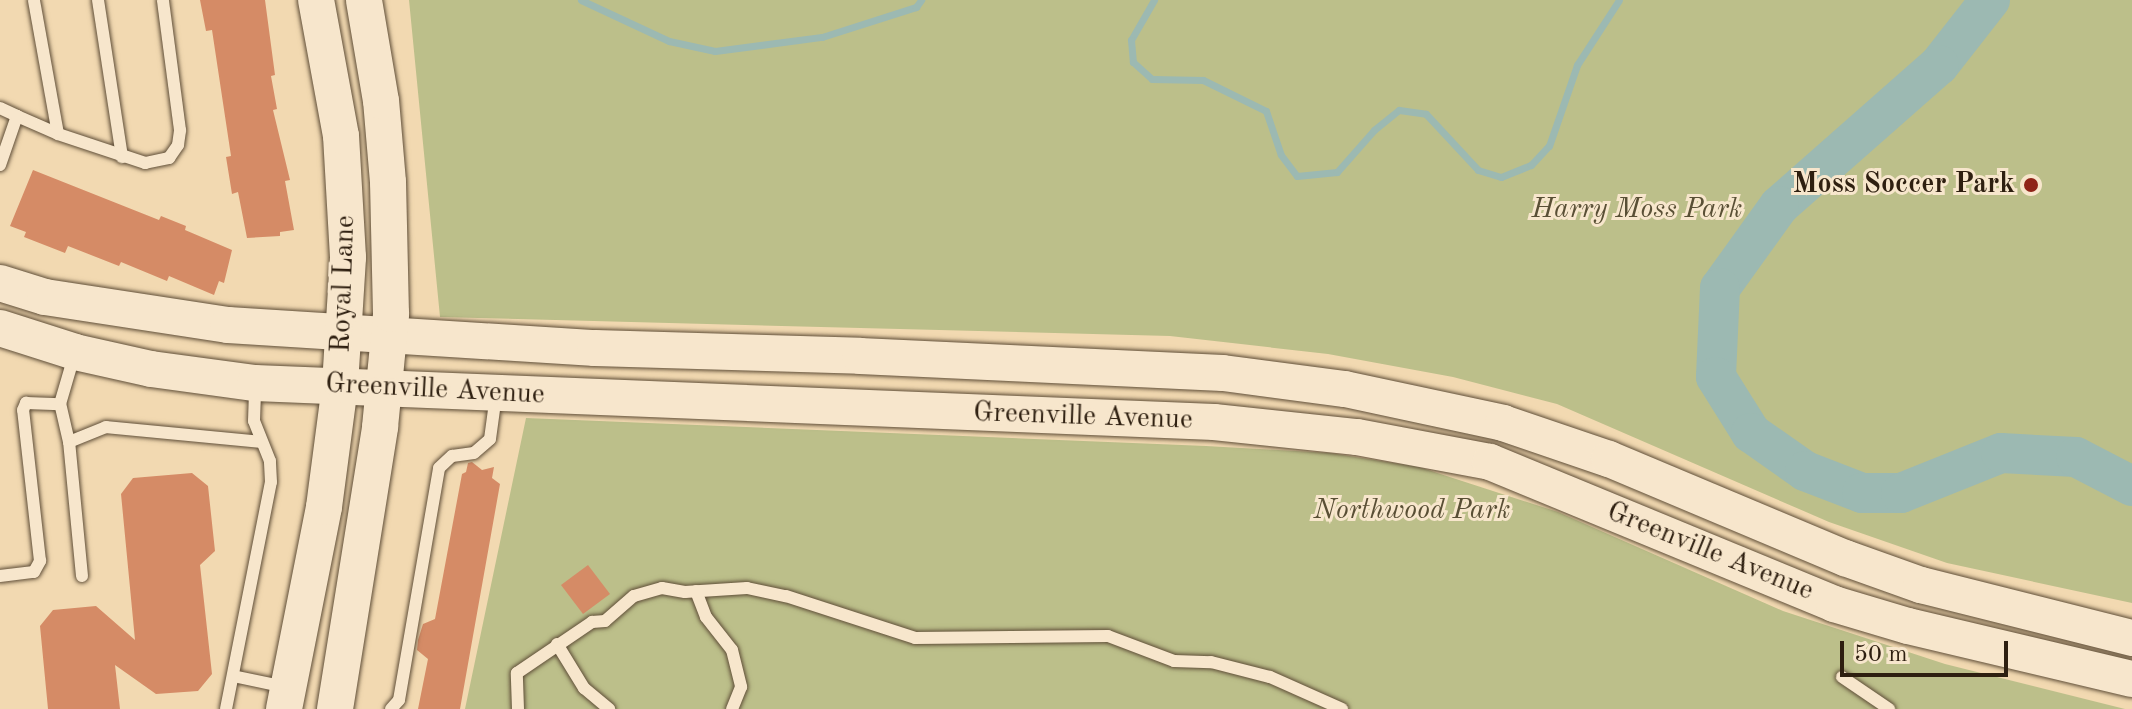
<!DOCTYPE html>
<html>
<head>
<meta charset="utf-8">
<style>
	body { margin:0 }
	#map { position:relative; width:2132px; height:709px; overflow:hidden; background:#f2d9b1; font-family:"Old Standard TT",serif }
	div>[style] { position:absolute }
	.green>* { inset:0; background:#bcbf8a }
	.stream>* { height:7px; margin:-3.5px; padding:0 3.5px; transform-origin:3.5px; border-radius:3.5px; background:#9cb9b2 }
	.river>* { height:40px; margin:-20px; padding:0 20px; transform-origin:20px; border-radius:20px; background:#9cb9b2 }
	.building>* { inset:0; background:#d58b66 }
	.roads { filter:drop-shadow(0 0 2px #5f4e38) drop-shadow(0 0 2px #5f4e38) }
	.lane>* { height:12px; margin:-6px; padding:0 6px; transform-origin:6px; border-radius:6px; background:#f7e6cc }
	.secondary>* { height:36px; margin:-18px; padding:0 18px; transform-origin:18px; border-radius:18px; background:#f7e6cc }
	.dots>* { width:22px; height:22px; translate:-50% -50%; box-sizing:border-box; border:4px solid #f7e6cc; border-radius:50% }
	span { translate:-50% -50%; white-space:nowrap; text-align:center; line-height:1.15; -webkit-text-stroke:6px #f7e6cc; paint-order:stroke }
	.poi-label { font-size:28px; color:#2e1f10; font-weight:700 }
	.right { translate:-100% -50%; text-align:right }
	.park-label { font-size:28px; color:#594f35; font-style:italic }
	.street-label { font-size:28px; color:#2e1f10 }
	.scale { position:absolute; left:1840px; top:641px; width:168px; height:36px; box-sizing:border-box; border:4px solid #2e1f10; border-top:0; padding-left:10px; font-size:24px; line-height:28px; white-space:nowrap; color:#2e1f10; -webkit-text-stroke:6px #f7e6cc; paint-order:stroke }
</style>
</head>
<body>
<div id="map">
	<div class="green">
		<div style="clip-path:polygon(409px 0,2132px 0,2132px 603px,1947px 563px,1829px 522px,1557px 404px,1453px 377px,1328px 354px,1170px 336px,440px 317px)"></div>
		<div style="clip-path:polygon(526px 418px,1206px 446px,1330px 453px,1419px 467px,1558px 512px,1783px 611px,1945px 664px,2125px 709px,465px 709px)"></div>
	</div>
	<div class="stream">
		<div style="left:581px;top:0;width:97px;rotate:25deg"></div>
		<div style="left:669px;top:41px;width:47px;rotate:12.3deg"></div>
		<div style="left:715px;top:51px;width:108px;rotate:-7.5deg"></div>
		<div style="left:822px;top:37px;width:99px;rotate:-17.7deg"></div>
		<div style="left:916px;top:7px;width:9px;rotate:-54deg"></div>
		<div style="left:1154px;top:0;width:46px;rotate:119.9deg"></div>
		<div style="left:1131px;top:40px;width:22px;rotate:85deg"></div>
		<div style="left:1133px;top:62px;width:25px;rotate:42deg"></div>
		<div style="left:1152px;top:79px;width:51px;rotate:1.1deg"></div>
		<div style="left:1203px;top:80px;width:70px;rotate:26.2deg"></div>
		<div style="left:1266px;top:111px;width:46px;rotate:71.2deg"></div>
		<div style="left:1281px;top:155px;width:26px;rotate:53deg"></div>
		<div style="left:1297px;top:176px;width:40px;rotate:-5.7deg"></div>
		<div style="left:1337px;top:172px;width:56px;rotate:-48.6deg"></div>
		<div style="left:1374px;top:130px;width:32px;rotate:-39deg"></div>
		<div style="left:1399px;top:110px;width:27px;rotate:8deg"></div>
		<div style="left:1426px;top:114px;width:76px;rotate:47.1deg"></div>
		<div style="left:1478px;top:170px;width:24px;rotate:17deg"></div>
		<div style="left:1501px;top:177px;width:32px;rotate:-22deg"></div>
		<div style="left:1531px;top:165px;width:26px;rotate:-47deg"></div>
		<div style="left:1549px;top:146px;width:86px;rotate:-70.9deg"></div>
		<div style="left:1577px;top:65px;width:77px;rotate:-57.1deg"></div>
	</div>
	<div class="river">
		<div style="left:1990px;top:0;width:83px;rotate:128.1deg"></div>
		<div style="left:1939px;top:65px;width:213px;rotate:138.6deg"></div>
		<div style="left:1779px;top:206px;width:101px;rotate:125.7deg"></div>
		<div style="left:1720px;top:288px;width:89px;rotate:92.6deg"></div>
		<div style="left:1716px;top:377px;width:66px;rotate:58deg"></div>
		<div style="left:1751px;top:433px;width:66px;rotate:35.1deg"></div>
		<div style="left:1805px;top:471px;width:61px;rotate:21.1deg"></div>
		<div style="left:1862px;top:493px;width:39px"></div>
		<div style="left:1901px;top:493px;width:108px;rotate:-21.8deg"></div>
		<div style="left:2001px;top:453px;width:75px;rotate:3.1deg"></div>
		<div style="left:2076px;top:457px;width:63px;rotate:27.4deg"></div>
	</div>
	<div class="building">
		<div style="clip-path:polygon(200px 0,265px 0,275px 75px,271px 76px,277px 109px,273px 110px,290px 180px,285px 181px,294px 230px,280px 232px,280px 236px,247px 238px,238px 192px,232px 194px,226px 157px,231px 156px,212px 30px,206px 31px)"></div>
		<div style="clip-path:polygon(33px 170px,159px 220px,161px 216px,186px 226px,185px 230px,232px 250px,224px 283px,219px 281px,214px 295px,169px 276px,167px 281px,121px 262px,119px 266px,68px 246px,65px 253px,24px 237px,26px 232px,10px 226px)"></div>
		<div style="clip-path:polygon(472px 462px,482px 470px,494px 467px,492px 478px,500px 484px,460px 709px,418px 709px,428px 659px,417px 650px,418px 640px,423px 624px,435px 619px,462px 474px,466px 472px,468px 463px)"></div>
		<div style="clip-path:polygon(192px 473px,208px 486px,215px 551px,200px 565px,212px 674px,198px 691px,156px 694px,115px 665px,120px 709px,48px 709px,40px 626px,53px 610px,96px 606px,135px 640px,121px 494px,133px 478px)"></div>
		<div style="clip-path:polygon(588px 565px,610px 594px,583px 614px,561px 585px)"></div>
	</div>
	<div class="roads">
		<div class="lane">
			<div style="left:98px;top:0;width:159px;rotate:81.3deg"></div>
			<div style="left:0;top:108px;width:19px;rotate:25deg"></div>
			<div style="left:58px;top:134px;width:92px;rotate:18.4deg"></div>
			<div style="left:145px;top:163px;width:25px;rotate:-12deg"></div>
			<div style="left:169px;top:158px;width:16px;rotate:-55deg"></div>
			<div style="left:178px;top:145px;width:15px;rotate:-82deg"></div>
			<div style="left:180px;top:130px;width:131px;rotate:-97.5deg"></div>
			<div style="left:0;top:165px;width:52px;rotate:-70.9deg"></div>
			<div style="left:17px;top:116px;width:45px;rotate:23.7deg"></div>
			<div style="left:58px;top:134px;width:136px;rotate:-100.2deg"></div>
			<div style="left:69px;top:442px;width:39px;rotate:-103deg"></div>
			<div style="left:60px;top:404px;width:50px;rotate:-73.7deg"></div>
			<div style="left:0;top:576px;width:34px;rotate:-7deg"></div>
			<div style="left:34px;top:572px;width:13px;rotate:-61deg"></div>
			<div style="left:40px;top:561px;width:152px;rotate:-96.4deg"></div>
			<div style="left:23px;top:410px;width:8px;rotate:-67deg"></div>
			<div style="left:26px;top:403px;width:34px;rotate:2deg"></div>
			<div style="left:82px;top:576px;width:135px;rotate:-95.5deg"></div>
			<div style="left:69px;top:442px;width:40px;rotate:-22deg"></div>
			<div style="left:106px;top:427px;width:156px;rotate:5.5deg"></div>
			<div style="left:696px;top:591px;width:28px;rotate:69deg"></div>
			<div style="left:706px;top:617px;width:42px;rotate:51.8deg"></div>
			<div style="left:732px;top:650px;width:38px;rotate:76deg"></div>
			<div style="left:741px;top:687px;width:24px;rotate:112deg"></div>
			<div style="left:557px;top:644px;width:52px;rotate:58.5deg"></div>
			<div style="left:584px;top:688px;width:33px;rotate:40deg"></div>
			<div style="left:233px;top:676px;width:53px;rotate:11.9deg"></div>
			<div style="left:1842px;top:677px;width:57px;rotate:34.2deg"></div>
			<div style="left:226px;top:709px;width:231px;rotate:-78.8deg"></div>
			<div style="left:271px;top:482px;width:21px;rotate:-93deg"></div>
			<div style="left:270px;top:461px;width:43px;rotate:-111.8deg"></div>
			<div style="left:254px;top:421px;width:33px;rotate:-88deg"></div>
			<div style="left:391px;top:709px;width:12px;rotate:-48deg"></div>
			<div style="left:399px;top:700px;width:235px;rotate:-80.2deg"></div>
			<div style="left:439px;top:468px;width:18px;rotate:-43deg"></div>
			<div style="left:452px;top:456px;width:22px;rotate:-8deg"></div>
			<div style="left:474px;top:453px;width:21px;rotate:-41deg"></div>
			<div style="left:490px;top:439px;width:44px;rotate:-82.2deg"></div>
			<div style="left:518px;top:709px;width:36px;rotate:-92deg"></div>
			<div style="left:517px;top:673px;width:91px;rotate:-34.2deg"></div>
			<div style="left:592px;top:622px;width:13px;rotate:-4deg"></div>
			<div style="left:605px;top:621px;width:38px;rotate:-41deg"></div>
			<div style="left:634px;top:596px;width:29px;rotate:-16deg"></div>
			<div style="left:662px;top:588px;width:23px;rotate:10deg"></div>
			<div style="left:685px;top:592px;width:62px;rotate:-3.7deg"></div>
			<div style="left:747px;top:588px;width:40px;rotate:12deg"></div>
			<div style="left:786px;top:596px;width:136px;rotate:18deg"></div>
			<div style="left:915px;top:638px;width:193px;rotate:-0.6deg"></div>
			<div style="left:1108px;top:636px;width:71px;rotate:20.7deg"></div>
			<div style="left:1174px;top:661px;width:37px;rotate:2deg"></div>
			<div style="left:1211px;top:662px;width:61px;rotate:14.3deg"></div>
			<div style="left:1270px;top:677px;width:79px;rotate:24deg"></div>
		</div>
		<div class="secondary">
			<div style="left:0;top:283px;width:47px;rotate:17.3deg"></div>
			<div style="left:45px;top:297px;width:185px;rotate:8.7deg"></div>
			<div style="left:228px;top:325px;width:368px;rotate:3.6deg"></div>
			<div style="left:595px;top:348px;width:265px;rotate:1.7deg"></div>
			<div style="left:860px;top:356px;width:363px;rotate:2.7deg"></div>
			<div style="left:1223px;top:373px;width:123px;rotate:7.5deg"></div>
			<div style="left:1345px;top:389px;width:162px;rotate:12.1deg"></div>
			<div style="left:1503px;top:423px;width:112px;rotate:18.8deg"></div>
			<div style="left:1609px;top:459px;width:256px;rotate:22.8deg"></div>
			<div style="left:1845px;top:558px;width:81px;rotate:19.6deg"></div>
			<div style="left:1921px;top:585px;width:218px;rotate:14.1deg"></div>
			<div style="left:0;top:328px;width:79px;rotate:17.7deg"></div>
			<div style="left:75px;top:352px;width:78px;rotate:12.6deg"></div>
			<div style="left:151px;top:369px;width:105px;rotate:7.7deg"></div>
			<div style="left:255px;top:383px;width:960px;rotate:2.33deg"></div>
			<div style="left:1214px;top:422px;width:144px;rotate:6deg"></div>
			<div style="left:1357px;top:437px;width:135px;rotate:10.6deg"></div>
			<div style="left:1490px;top:462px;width:372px;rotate:22.4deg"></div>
			<div style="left:1834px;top:604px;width:77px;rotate:16.6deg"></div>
			<div style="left:1908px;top:626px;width:230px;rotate:13.3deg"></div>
			<div style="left:284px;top:709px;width:206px;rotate:-78.8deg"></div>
			<div style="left:324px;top:507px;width:123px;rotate:-82.5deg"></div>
			<div style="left:340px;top:385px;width:128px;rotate:-86.4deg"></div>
			<div style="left:348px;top:257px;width:121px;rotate:-93.3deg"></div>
			<div style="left:341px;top:136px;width:138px;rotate:-100.4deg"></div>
			<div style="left:335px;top:709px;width:286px;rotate:-80.9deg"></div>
			<div style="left:380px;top:427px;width:114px;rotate:-84.4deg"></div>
			<div style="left:391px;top:314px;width:132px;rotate:-91.3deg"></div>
			<div style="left:388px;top:182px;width:81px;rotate:-94.9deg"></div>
			<div style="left:381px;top:101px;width:102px;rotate:-99.6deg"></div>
		</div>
	</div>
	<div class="dots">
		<div style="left:2031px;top:185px;background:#8f2418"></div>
	</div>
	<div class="poi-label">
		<span class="right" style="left:2015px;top:185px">Moss Soccer Park</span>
	</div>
	<div class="park-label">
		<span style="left:1637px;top:210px">Harry Moss Park</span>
		<span style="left:1412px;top:511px">Northwood Park</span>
	</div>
	<div class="street-label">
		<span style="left:344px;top:284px;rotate:-88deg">Royal Lane</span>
		<span style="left:435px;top:390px;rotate:3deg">Greenville Avenue</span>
		<span style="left:1083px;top:417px;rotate:2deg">Greenville Avenue</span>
		<span style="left:1710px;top:552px;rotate:22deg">Greenville Avenue</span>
	</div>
	<div class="scale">50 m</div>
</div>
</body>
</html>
